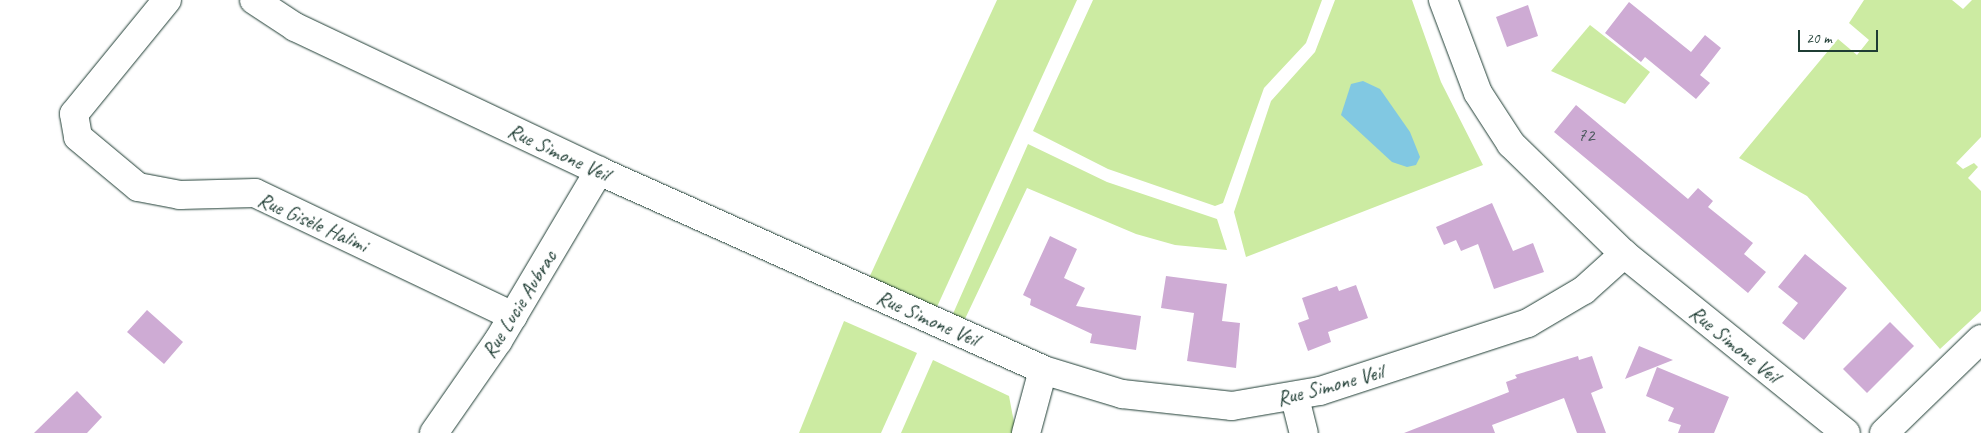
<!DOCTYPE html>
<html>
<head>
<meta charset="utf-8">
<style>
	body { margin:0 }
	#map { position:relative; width:1981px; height:433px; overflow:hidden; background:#fff; font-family:Caveat,sans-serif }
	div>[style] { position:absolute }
	.green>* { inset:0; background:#cceba2 }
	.water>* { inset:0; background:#81c8e2 }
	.building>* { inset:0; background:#ceabd4 }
	.roads { filter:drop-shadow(0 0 1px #1f3d34) drop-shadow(0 0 1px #1f3d34) }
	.minor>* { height:28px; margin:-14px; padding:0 14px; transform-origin:14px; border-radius:14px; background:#fff }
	span { translate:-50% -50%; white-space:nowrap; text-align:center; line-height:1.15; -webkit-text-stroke:5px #fff; paint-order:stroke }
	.number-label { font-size:19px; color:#4b585c }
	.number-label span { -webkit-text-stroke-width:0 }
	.street-label { font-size:21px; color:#1f3d34 }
	.scale { position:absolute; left:1798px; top:30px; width:80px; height:22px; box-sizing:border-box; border:2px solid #1f3d34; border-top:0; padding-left:6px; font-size:15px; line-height:18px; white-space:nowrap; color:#1f3d34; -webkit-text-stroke:4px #fff; paint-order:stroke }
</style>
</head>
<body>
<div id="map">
	<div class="green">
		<div style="clip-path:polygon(997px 0,1077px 0,936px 309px,869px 278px)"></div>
		<div style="clip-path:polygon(1093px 0,1322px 0,1306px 43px,1264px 88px,1223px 203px,1215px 206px,1108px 169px,1033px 131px)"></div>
		<div style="clip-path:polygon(1335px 0,1412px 0,1441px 82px,1483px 165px,1246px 257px,1234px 212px,1271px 101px,1315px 52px)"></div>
		<div style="clip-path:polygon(1864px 0,1952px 0,1963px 9px,1972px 0,1981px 0,1981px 137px,1956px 163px,1963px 169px,1974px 163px,1978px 167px,1968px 178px,1981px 191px,1981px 311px,1940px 349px,1807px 196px,1739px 158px,1838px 39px,1857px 55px,1869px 40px,1849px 23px)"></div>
		<div style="clip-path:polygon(1590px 25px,1650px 72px,1625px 104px,1551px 71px)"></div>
		<div style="clip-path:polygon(1028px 144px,1107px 182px,1217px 219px,1227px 250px,1175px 245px,1136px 234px,1027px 188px,964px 321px,952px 316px)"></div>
		<div style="clip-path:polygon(844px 321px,917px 353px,881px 433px,799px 433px)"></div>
		<div style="clip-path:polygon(933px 360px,1009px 396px,1016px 433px,901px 433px)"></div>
	</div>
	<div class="water">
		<div style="clip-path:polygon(1363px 81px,1380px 89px,1410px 132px,1420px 157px,1416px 165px,1407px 167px,1392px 162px,1341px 115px,1351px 84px)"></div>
	</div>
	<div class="building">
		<div style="clip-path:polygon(1629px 2px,1691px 52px,1705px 35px,1721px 48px,1700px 75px,1710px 83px,1696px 99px,1645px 57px,1641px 62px,1605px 33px)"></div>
		<div style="clip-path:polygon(1528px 5px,1538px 36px,1507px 47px,1496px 17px)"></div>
		<div style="clip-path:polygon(1576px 105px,1688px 199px,1698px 188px,1713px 201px,1708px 207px,1753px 243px,1744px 254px,1766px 272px,1748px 293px,1554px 132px)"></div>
		<div style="clip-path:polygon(1492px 203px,1513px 251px,1533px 243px,1544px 272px,1494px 289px,1478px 244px,1461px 251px,1456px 240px,1444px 245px,1436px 227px)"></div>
		<div style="clip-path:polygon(1050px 236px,1077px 249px,1064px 278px,1085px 288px,1076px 306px,1141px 316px,1136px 350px,1090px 343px,1092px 334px,1030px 305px,1031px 299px,1023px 295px)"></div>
		<div style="clip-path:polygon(1805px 254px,1847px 288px,1804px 340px,1782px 323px,1798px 303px,1778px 287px)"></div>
		<div style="clip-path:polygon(1166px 276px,1227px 284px,1222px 321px,1240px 323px,1236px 368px,1187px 361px,1194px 313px,1161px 308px)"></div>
		<div style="clip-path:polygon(1356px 285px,1368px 318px,1328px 332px,1331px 342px,1308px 351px,1298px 323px,1309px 319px,1302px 298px,1337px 286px,1339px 291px)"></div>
		<div style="clip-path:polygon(147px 310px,183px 342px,164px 364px,127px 332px)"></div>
		<div style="clip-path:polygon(1890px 322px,1914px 346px,1867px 393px,1843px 369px)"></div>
		<div style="clip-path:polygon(1639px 346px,1673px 360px,1625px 379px)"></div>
		<div style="clip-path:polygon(1578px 356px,1579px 360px,1592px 356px,1603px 388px,1591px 393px,1606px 433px,1577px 433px,1564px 398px,1492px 425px,1495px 433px,1404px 433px,1509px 392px,1506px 382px,1517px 378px,1515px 375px)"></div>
		<div style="clip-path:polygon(1657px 367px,1729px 397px,1714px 433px,1678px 433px,1681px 425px,1668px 421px,1674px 408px,1646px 396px)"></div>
		<div style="clip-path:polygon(77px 391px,102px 417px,87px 433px,34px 433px)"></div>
	</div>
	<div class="roads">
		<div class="minor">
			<div style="left:167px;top:0;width:147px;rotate:129.2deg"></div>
			<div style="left:74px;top:114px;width:23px;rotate:80deg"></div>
			<div style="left:78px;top:137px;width:78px;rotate:39.8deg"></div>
			<div style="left:138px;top:187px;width:43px;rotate:10.8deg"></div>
			<div style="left:180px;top:195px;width:75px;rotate:-1.5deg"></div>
			<div style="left:255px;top:193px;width:286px;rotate:25.5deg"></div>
			<div style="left:254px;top:0;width:49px;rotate:33.4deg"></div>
			<div style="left:295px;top:27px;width:336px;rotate:25.3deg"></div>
			<div style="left:599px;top:171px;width:487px;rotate:24.1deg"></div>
			<div style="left:1043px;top:370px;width:83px;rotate:16.9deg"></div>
			<div style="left:1122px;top:394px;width:111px;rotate:6.2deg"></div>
			<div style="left:1232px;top:406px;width:89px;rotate:-9.7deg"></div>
			<div style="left:1320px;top:391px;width:219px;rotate:-18.1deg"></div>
			<div style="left:1528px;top:323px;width:65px;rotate:-30.5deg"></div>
			<div style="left:1584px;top:290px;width:54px;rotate:-42deg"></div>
			<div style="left:1443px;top:0;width:99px;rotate:69.4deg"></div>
			<div style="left:1478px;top:93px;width:61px;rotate:57.1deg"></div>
			<div style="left:1511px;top:144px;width:158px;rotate:44.2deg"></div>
			<div style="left:1624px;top:254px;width:285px;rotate:38.9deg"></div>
			<div style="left:1295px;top:398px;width:36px;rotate:76deg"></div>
			<div style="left:434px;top:433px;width:112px;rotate:-55.2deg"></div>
			<div style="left:498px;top:341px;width:198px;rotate:-59.3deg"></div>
			<div style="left:1026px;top:433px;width:65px;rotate:-74.9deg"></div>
			<div style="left:1884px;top:433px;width:135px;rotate:-44.1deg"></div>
		</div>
	</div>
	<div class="number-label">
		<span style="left:1586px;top:136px">72</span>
	</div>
	<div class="street-label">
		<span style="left:559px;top:152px;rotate:25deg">Rue Simone Veil</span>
		<span style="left:313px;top:222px;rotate:24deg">Rue Gisèle Halimi</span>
		<span style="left:519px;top:304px;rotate:-58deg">Rue Lucie Aubrac</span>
		<span style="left:928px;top:318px;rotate:24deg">Rue Simone Veil</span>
		<span style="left:1735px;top:344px;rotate:39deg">Rue Simone Veil</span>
		<span style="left:1330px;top:385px;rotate:-15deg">Rue Simone Veil</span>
	</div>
	<div class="scale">20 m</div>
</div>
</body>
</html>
